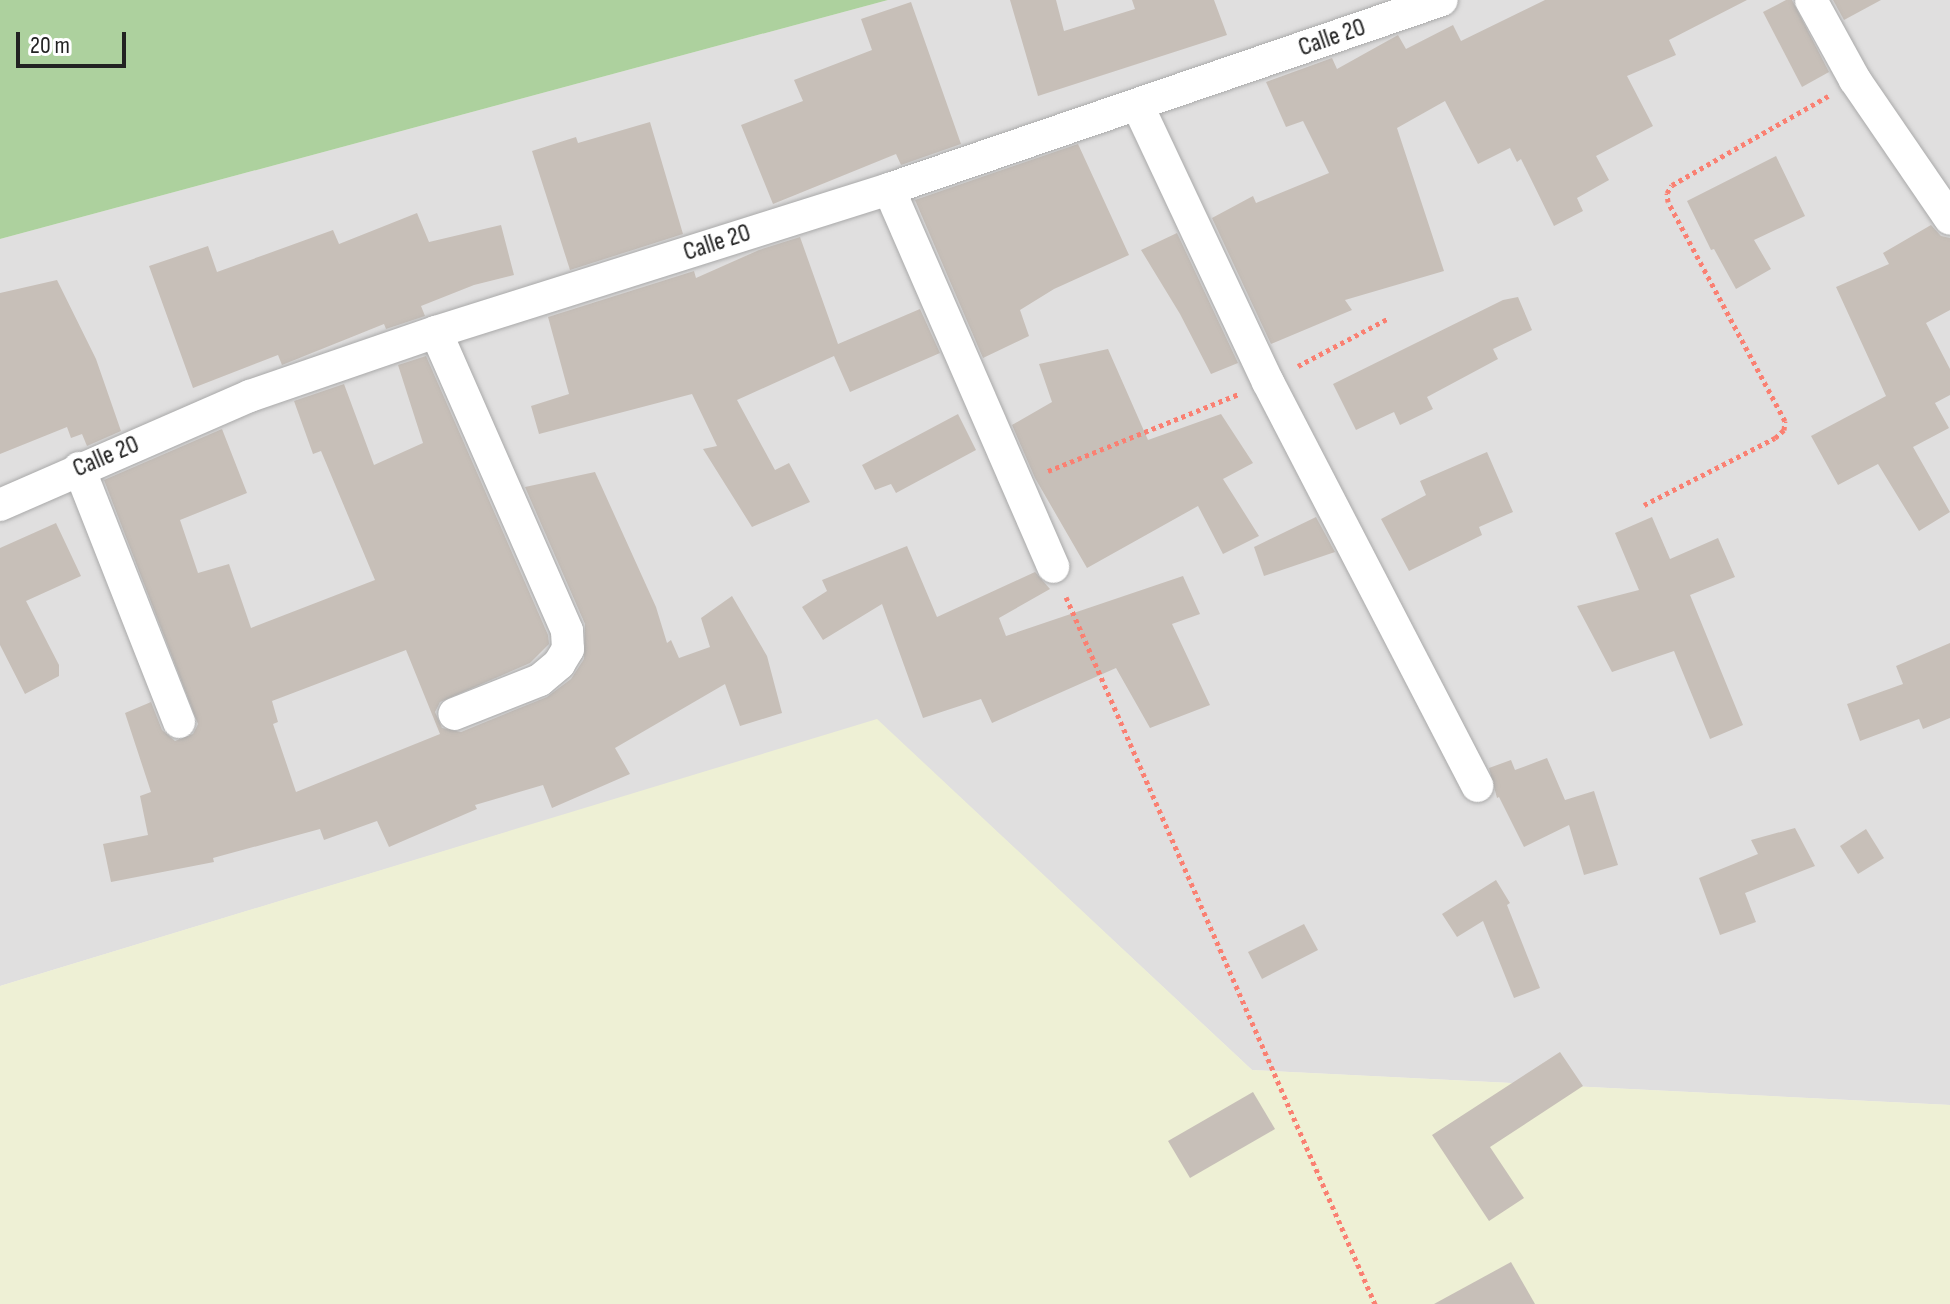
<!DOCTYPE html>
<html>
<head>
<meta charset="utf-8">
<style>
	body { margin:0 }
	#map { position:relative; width:1950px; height:1304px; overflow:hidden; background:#f2efe9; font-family:"Sofia Sans Condensed",sans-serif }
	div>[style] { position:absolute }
	.residential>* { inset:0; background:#e0dfdf }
	.farmland>* { inset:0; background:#eef0d5 }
	.forest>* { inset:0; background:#add19e }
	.building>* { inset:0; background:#c7bfb8 }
	.path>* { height:5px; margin-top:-2.5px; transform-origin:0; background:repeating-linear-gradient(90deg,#fa8072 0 4px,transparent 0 8px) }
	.roads { filter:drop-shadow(0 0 2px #a9a9a9) drop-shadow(0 0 2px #a9a9a9) }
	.street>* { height:32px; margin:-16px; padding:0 16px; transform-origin:16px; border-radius:16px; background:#fff }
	span { translate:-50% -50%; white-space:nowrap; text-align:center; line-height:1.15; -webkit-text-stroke:6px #fff; paint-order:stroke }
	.street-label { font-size:26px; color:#222 }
	.scale { position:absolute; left:16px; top:32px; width:110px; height:36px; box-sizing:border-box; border:4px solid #222; border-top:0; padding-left:10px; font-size:24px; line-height:28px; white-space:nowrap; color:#222; -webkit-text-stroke:6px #fff; paint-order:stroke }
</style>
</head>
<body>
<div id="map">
	<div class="residential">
		<div style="clip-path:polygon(888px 0,1950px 0,1950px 1105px,1252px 1070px,877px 720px,0 986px,0 239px)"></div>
	</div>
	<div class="farmland">
		<div style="clip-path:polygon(877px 719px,1252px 1070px,1950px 1105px,1950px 1304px,0 1304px,0 986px)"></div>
	</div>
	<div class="forest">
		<div style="clip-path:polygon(0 0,888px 0,0 239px)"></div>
	</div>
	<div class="building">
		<div style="clip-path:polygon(1010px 0,1056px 0,1064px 31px,1135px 9px,1132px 0,1214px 0,1227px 35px,1038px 96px)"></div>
		<div style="clip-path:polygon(1545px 0,1747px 0,1669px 40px,1676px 55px,1627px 76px,1653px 126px,1596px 156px,1609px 180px,1577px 198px,1583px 211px,1554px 226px,1521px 159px,1517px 162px,1510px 148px,1478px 164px,1445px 101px,1397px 128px,1444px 271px,1345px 300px,1352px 310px,1271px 344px,1212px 218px,1253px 196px,1256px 203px,1329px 173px,1303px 121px,1286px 127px,1266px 82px,1332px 58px,1337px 69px,1398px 35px,1406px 49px,1453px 25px,1461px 41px)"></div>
		<div style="clip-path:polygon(1786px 0,1792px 0,1829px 72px,1802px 87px,1763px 12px)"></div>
		<div style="clip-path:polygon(1833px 0,1881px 0,1844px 20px)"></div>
		<div style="clip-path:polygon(911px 2px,961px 144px,901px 165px,896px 154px,773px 204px,741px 125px,803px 101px,794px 80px,872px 50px,861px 19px)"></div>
		<div style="clip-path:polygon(650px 122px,683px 234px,570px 270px,532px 151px,576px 137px,578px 143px)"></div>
		<div style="clip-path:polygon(1078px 144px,1129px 255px,1054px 289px,1020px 310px,1029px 336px,983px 358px,915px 200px)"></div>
		<div style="clip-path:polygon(1776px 156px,1805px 216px,1754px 240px,1771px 269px,1736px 289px,1714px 249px,1711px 250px,1687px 201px)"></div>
		<div style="clip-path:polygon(417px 213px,429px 242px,501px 225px,514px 275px,474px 285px,421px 306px,425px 316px,386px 329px,384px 324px,282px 365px,278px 355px,193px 388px,149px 266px,208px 246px,217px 272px,333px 230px,339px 244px)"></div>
		<div style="clip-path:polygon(1931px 225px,1941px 236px,1950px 238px,1950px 310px,1926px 323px,1950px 369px,1950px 395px,1935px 403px,1949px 428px,1913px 447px,1950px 512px,1919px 531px,1878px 464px,1838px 485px,1811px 436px,1886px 396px,1836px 287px,1889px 264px,1883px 253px)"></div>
		<div style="clip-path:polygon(1177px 233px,1238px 363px,1211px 374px,1180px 314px,1141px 250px)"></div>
		<div style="clip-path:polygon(800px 237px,838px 344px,920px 309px,940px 353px,850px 392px,834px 356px,737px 400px,775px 470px,789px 463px,810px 502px,752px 527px,703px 449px,717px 446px,692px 394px,539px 434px,531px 406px,569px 394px,548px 317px,694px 271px,696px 278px,759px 250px)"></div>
		<div style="clip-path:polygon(57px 280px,96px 359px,121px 431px,87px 446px,82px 434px,71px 438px,67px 427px,0 454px,0 293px)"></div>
		<div style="clip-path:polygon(1518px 297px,1532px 330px,1493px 349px,1498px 359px,1427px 397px,1433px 409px,1400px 425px,1394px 412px,1356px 430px,1333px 384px,1503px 300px)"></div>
		<div style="clip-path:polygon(1108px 349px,1148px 440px,1221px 414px,1253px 463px,1223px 479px,1259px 536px,1223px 554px,1198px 506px,1087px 568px,1035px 478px,1012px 425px,1052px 402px,1039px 364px)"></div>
		<div style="clip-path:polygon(evenodd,426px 356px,548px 635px,549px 644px,530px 663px,440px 702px,435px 712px,442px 728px,461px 732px,547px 697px,571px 679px,584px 659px,585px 624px,525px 487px,595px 472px,656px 607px,667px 643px,671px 640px,679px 658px,710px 647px,701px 618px,732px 596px,767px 656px,782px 713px,740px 726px,725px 684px,615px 748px,630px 774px,552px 808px,543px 785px,475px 805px,477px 809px,389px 847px,377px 821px,324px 840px,320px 829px,213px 858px,214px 862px,111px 882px,103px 844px,148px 835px,140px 796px,151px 792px,125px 713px,151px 702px,162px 730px,175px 741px,193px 734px,198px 724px,104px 480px,222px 429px,247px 493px,180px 520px,198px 573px,229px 564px,251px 628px,375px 580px,321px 451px,313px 454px,294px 401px,344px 384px,374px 465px,423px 443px,398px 365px,426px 356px,406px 650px,440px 734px,296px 792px,273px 724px,278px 722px,272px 701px,406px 650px)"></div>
		<div style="clip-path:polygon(958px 414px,976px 450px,896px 493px,891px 484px,875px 490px,862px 465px)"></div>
		<div style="clip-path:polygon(1487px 452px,1513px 512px,1479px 527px,1482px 535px,1409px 571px,1381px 519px,1426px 495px,1420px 481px)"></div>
		<div style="clip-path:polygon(1316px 517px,1335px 552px,1264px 576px,1254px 547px)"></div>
		<div style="clip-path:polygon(1652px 517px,1670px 559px,1718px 538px,1735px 577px,1690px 595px,1743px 725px,1710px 739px,1674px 651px,1612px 672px,1577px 606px,1639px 590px,1615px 533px)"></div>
		<div style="clip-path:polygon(56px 523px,81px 576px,26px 601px,59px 665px,59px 676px,25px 694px,0 645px,0 548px)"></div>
		<div style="clip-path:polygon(907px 546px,937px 617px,1035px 572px,1050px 589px,999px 618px,1006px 636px,1183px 576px,1200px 614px,1172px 624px,1210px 705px,1150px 728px,1116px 668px,992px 723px,981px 699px,923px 718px,882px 604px,823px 640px,802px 607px,827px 591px,822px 580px)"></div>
		<div style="clip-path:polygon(1950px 643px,1950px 718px,1923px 729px,1919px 719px,1860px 741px,1847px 704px,1903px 684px,1896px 666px)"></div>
		<div style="clip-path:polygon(1547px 758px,1565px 800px,1594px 791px,1618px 865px,1584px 875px,1569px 825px,1524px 847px,1499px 797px,1497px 798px,1489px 768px,1511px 760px,1515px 770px)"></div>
		<div style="clip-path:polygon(1795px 828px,1815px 866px,1745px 893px,1756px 922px,1720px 935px,1699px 878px,1758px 854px,1751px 840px)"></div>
		<div style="clip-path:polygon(1866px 829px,1884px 858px,1858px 874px,1840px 846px)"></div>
		<div style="clip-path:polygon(1496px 880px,1510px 903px,1507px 905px,1540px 988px,1514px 998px,1483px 921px,1457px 937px,1442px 914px)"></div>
		<div style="clip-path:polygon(1304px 924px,1318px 950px,1262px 979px,1248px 952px)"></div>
		<div style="clip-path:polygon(1560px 1052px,1583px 1086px,1490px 1147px,1524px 1198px,1489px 1221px,1432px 1135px)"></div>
		<div style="clip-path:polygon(1253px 1092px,1275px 1129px,1190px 1178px,1168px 1141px)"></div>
		<div style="clip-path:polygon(1511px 1262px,1535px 1304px,1434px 1304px)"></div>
	</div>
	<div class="path">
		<div style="left:1298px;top:366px;width:101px;rotate:-27.8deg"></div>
		<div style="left:1048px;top:471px;width:206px;rotate:-22deg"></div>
		<div style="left:1644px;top:505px;width:147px;rotate:-27.1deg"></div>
		<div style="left:1775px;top:438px;width:12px;rotate:-42deg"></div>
		<div style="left:1784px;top:430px;width:9px;rotate:-84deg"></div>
		<div style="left:1785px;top:421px;width:248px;rotate:-118.1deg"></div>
		<div style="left:1668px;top:202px;width:9px;rotate:-96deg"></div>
		<div style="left:1667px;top:193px;width:9px;rotate:-58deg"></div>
		<div style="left:1672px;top:185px;width:180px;rotate:-29.7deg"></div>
		<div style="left:1066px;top:597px;width:772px;rotate:66.39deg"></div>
	</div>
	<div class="roads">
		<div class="street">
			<div style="left:1811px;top:0;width:91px;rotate:61.2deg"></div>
			<div style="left:1855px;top:80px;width:168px;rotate:55.6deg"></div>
			<div style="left:1138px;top:106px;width:305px;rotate:64.8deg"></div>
			<div style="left:1268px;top:382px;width:455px;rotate:62.6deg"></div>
			<div style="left:889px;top:189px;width:412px;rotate:66.5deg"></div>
			<div style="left:436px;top:332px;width:326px;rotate:66.3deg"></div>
			<div style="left:567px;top:631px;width:18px;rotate:87deg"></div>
			<div style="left:568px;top:649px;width:17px;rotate:121deg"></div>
			<div style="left:559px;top:664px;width:25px;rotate:140deg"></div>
			<div style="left:540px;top:680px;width:92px;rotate:158.4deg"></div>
			<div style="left:79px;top:468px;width:273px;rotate:68.5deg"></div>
			<div style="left:0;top:505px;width:273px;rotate:-23.6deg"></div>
			<div style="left:250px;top:396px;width:197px;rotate:-19deg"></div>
			<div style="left:436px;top:332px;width:475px;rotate:-17.5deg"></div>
			<div style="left:889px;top:189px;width:584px;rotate:-18.87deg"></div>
		</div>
	</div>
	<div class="street-label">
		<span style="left:1332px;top:38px;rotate:-19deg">Calle 20</span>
		<span style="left:717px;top:243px;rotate:-18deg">Calle 20</span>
		<span style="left:106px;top:457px;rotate:-23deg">Calle 20</span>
	</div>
	<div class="scale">20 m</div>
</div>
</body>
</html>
